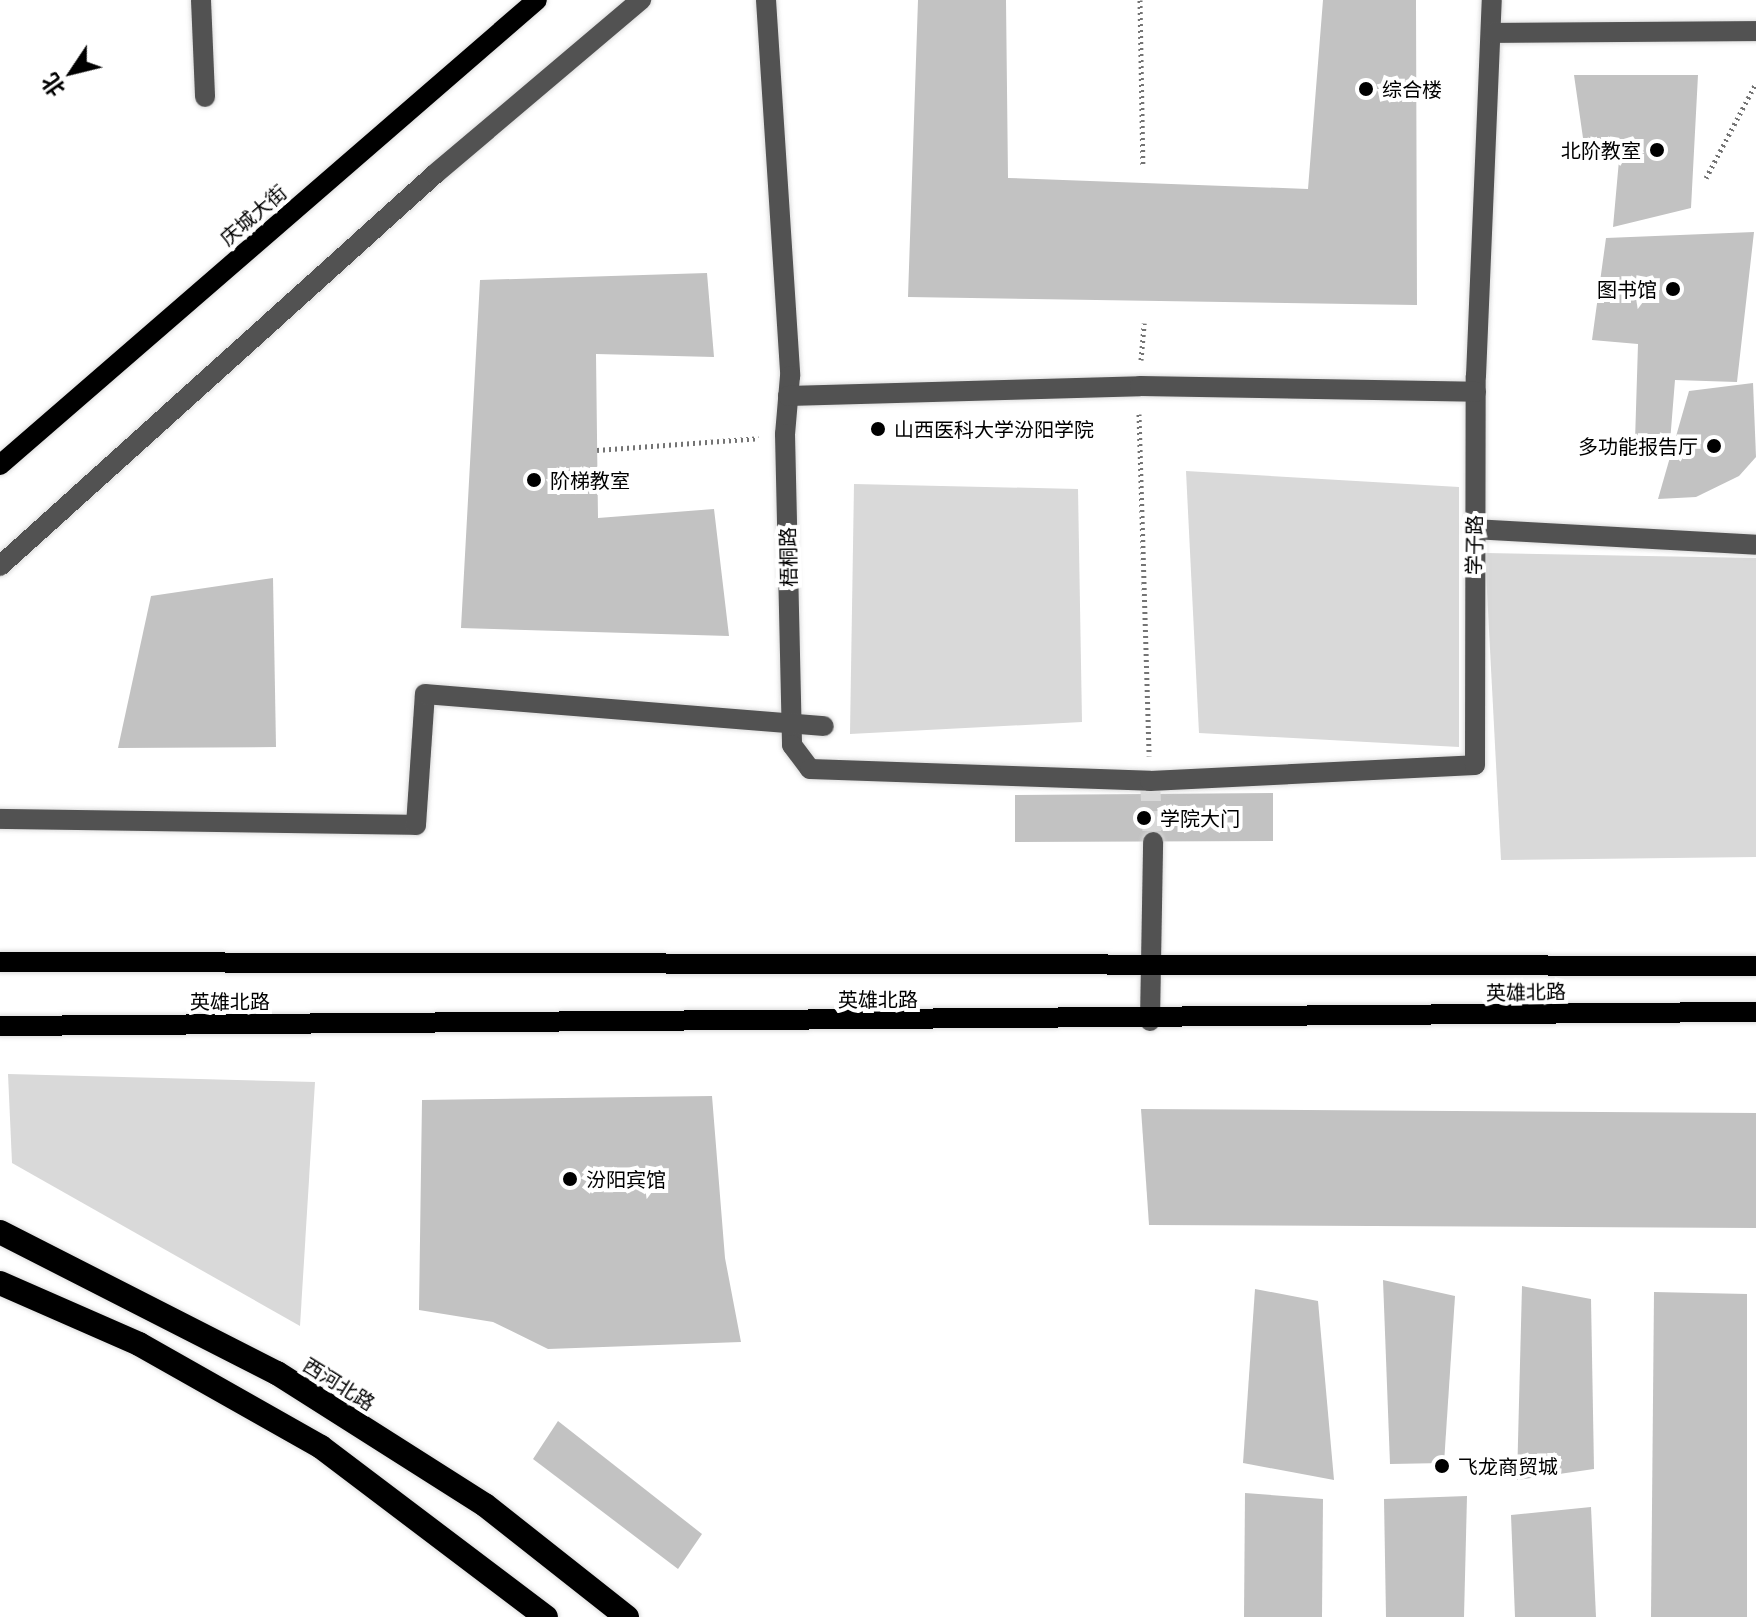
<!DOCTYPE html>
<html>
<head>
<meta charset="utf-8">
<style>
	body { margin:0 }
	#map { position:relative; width:1756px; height:1617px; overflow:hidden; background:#fff; font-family:"Noto Sans","Noto Sans SC",sans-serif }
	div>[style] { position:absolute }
	.green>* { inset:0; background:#d9d9d9 }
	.building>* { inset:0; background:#c2c2c2 }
	.minor-tunnel>* { height:20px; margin-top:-10px; transform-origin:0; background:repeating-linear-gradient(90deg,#d9d9d9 0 20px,transparent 0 30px) }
	.path>* { height:5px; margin-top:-2.5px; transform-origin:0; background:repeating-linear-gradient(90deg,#747474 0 2px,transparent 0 6px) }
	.roads { filter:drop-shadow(0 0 2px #dbdbdb) drop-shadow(0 0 2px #dbdbdb) }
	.minor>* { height:20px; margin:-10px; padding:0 10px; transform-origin:10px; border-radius:10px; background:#525252 }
	.major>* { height:20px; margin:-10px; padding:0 10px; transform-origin:10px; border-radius:10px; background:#000 }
	.highway>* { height:24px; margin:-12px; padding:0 12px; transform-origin:12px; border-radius:12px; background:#000 }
	.dots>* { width:22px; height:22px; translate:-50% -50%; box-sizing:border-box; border:4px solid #fff; border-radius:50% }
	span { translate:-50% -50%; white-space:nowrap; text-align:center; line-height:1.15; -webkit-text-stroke:8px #fff; paint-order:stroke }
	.poi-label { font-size:20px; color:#000 }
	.left { translate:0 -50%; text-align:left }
	.right { translate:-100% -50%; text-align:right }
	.street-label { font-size:20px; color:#000 }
	.north { position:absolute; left:32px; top:32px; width:80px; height:80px; -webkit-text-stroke:6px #fff; paint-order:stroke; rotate:235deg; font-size:22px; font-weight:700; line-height:32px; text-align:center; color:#000 }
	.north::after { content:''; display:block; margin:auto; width:28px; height:36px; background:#000; clip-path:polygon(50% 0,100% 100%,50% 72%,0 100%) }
</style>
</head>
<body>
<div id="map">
	<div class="green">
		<div style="clip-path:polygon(1186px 471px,1459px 487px,1459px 747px,1199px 733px)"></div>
		<div style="clip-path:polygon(854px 484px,1078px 489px,1082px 722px,850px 734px)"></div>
		<div style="clip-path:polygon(1485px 553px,1756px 558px,1756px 857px,1501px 860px)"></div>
		<div style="clip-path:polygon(8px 1074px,315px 1082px,300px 1326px,12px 1163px)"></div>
	</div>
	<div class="building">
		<div style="clip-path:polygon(918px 0,1006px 0,1008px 178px,1308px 189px,1323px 0,1416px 0,1417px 305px,908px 297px)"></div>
		<div style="clip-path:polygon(1574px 75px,1698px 75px,1691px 208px,1613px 227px,1620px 149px,1585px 152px)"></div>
		<div style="clip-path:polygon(1754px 232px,1737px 382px,1675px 380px,1670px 442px,1635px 441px,1638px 344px,1592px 340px,1606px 238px)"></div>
		<div style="clip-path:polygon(707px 273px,714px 357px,596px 354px,598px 518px,714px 509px,729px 636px,461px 628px,480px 280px)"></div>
		<div style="clip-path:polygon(1753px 383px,1756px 457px,1739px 476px,1696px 497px,1658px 499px,1689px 391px)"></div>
		<div style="clip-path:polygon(273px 578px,276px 747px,118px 748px,151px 596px)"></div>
		<div style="clip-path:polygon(1273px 793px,1273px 841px,1015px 842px,1015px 795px)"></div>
		<div style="clip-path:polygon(712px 1096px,725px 1258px,741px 1342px,548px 1349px,493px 1322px,419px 1310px,422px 1100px)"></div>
		<div style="clip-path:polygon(1141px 1109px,1756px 1113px,1756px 1228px,1149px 1225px)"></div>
		<div style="clip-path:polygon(1383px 1280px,1455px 1296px,1444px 1463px,1390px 1464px)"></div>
		<div style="clip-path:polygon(1522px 1286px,1591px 1299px,1594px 1469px,1517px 1480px)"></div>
		<div style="clip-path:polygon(1255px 1289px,1318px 1301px,1334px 1480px,1243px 1463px)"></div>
		<div style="clip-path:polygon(1654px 1292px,1747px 1294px,1747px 1617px,1651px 1617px)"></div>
		<div style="clip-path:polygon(558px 1421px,702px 1534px,678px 1569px,533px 1459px)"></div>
		<div style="clip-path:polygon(1245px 1493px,1323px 1499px,1322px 1617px,1244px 1617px)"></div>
		<div style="clip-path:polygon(1467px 1496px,1464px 1617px,1386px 1617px,1384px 1499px)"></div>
		<div style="clip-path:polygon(1591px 1507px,1596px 1617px,1515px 1617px,1511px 1515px)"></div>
	</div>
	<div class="minor-tunnel">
		<div style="left:1150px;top:781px;width:61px;rotate:87.2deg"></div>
	</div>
	<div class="path">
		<div style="left:1140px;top:0;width:167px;rotate:89deg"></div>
		<div style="left:1706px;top:178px;width:107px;rotate:-62.2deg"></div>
		<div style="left:1141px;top:360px;width:37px;rotate:-85deg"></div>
		<div style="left:1139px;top:414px;width:342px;rotate:88.3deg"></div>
		<div style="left:597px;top:450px;width:162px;rotate:-4.2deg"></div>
	</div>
	<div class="roads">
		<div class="minor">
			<div style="left:201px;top:0;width:97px;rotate:87.6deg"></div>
			<div style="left:766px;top:0;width:377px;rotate:86.3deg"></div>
			<div style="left:790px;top:376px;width:58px;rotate:94.9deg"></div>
			<div style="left:785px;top:434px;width:311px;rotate:88.7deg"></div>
			<div style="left:792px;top:745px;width:30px;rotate:53deg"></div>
			<div style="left:810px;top:769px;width:340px;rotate:2deg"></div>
			<div style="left:1150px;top:781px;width:325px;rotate:-2.8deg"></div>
			<div style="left:1475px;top:765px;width:389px;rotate:-89.9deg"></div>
			<div style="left:1476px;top:376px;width:376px;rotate:-87.6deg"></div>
			<div style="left:1492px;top:33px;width:264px;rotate:-0.4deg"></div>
			<div style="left:788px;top:396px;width:352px;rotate:-1.6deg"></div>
			<div style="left:1140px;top:386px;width:336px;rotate:1deg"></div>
			<div style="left:1474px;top:529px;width:282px;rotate:3.2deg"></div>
			<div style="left:0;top:566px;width:586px;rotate:-42.02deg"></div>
			<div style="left:435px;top:174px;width:270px;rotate:-40.2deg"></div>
			<div style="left:0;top:819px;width:416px;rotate:0.8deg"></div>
			<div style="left:416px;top:825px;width:131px;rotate:-86.1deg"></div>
			<div style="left:425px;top:694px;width:400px;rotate:4.6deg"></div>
			<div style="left:1150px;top:1021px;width:179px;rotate:-89deg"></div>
		</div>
		<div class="major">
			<div style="left:0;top:465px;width:710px;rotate:-40.89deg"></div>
			<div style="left:0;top:962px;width:1756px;rotate:0.13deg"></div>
			<div style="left:0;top:1026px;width:1756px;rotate:-0.46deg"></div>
		</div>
		<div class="highway">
			<div style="left:0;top:1232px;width:311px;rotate:27deg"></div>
			<div style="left:277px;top:1373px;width:246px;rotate:32.4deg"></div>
			<div style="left:485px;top:1505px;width:181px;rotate:38.3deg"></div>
			<div style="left:0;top:1283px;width:152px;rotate:23.7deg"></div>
			<div style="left:139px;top:1344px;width:209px;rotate:29.5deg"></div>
			<div style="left:321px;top:1447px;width:282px;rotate:37.1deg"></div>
		</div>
	</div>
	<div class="dots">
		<div style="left:1366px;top:89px;background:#000"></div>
		<div style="left:1657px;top:150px;background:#000"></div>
		<div style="left:1673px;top:289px;background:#000"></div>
		<div style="left:878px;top:429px;background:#000"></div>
		<div style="left:1714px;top:446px;background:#000"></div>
		<div style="left:534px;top:480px;background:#000"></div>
		<div style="left:1144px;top:818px;background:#000"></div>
		<div style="left:570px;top:1179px;background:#000"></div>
		<div style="left:1442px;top:1466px;background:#000"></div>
	</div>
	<div class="poi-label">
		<span class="left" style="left:1382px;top:89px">综合楼</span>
		<span class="right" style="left:1641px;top:150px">北阶教室</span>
		<span class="right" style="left:1657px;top:289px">图书馆</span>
		<span class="left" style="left:894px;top:429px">山西医科大学汾阳学院</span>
		<span class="right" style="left:1698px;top:446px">多功能报告厅</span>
		<span class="left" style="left:550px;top:480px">阶梯教室</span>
		<span class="left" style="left:1160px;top:818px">学院大门</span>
		<span class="left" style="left:586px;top:1179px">汾阳宾馆</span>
		<span class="left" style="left:1458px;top:1466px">飞龙商贸城</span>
	</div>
	<div class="street-label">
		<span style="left:253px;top:215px;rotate:-41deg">庆城大街</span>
		<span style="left:1474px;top:545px;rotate:-89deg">学子路</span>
		<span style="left:788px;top:557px;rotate:-91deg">梧桐路</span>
		<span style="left:1526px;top:992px;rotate:-1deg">英雄北路</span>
		<span style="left:878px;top:999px">英雄北路</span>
		<span style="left:230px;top:1001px">英雄北路</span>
		<span style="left:339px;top:1384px;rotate:32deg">西河北路</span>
	</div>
	<div class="north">北</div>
</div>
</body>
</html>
